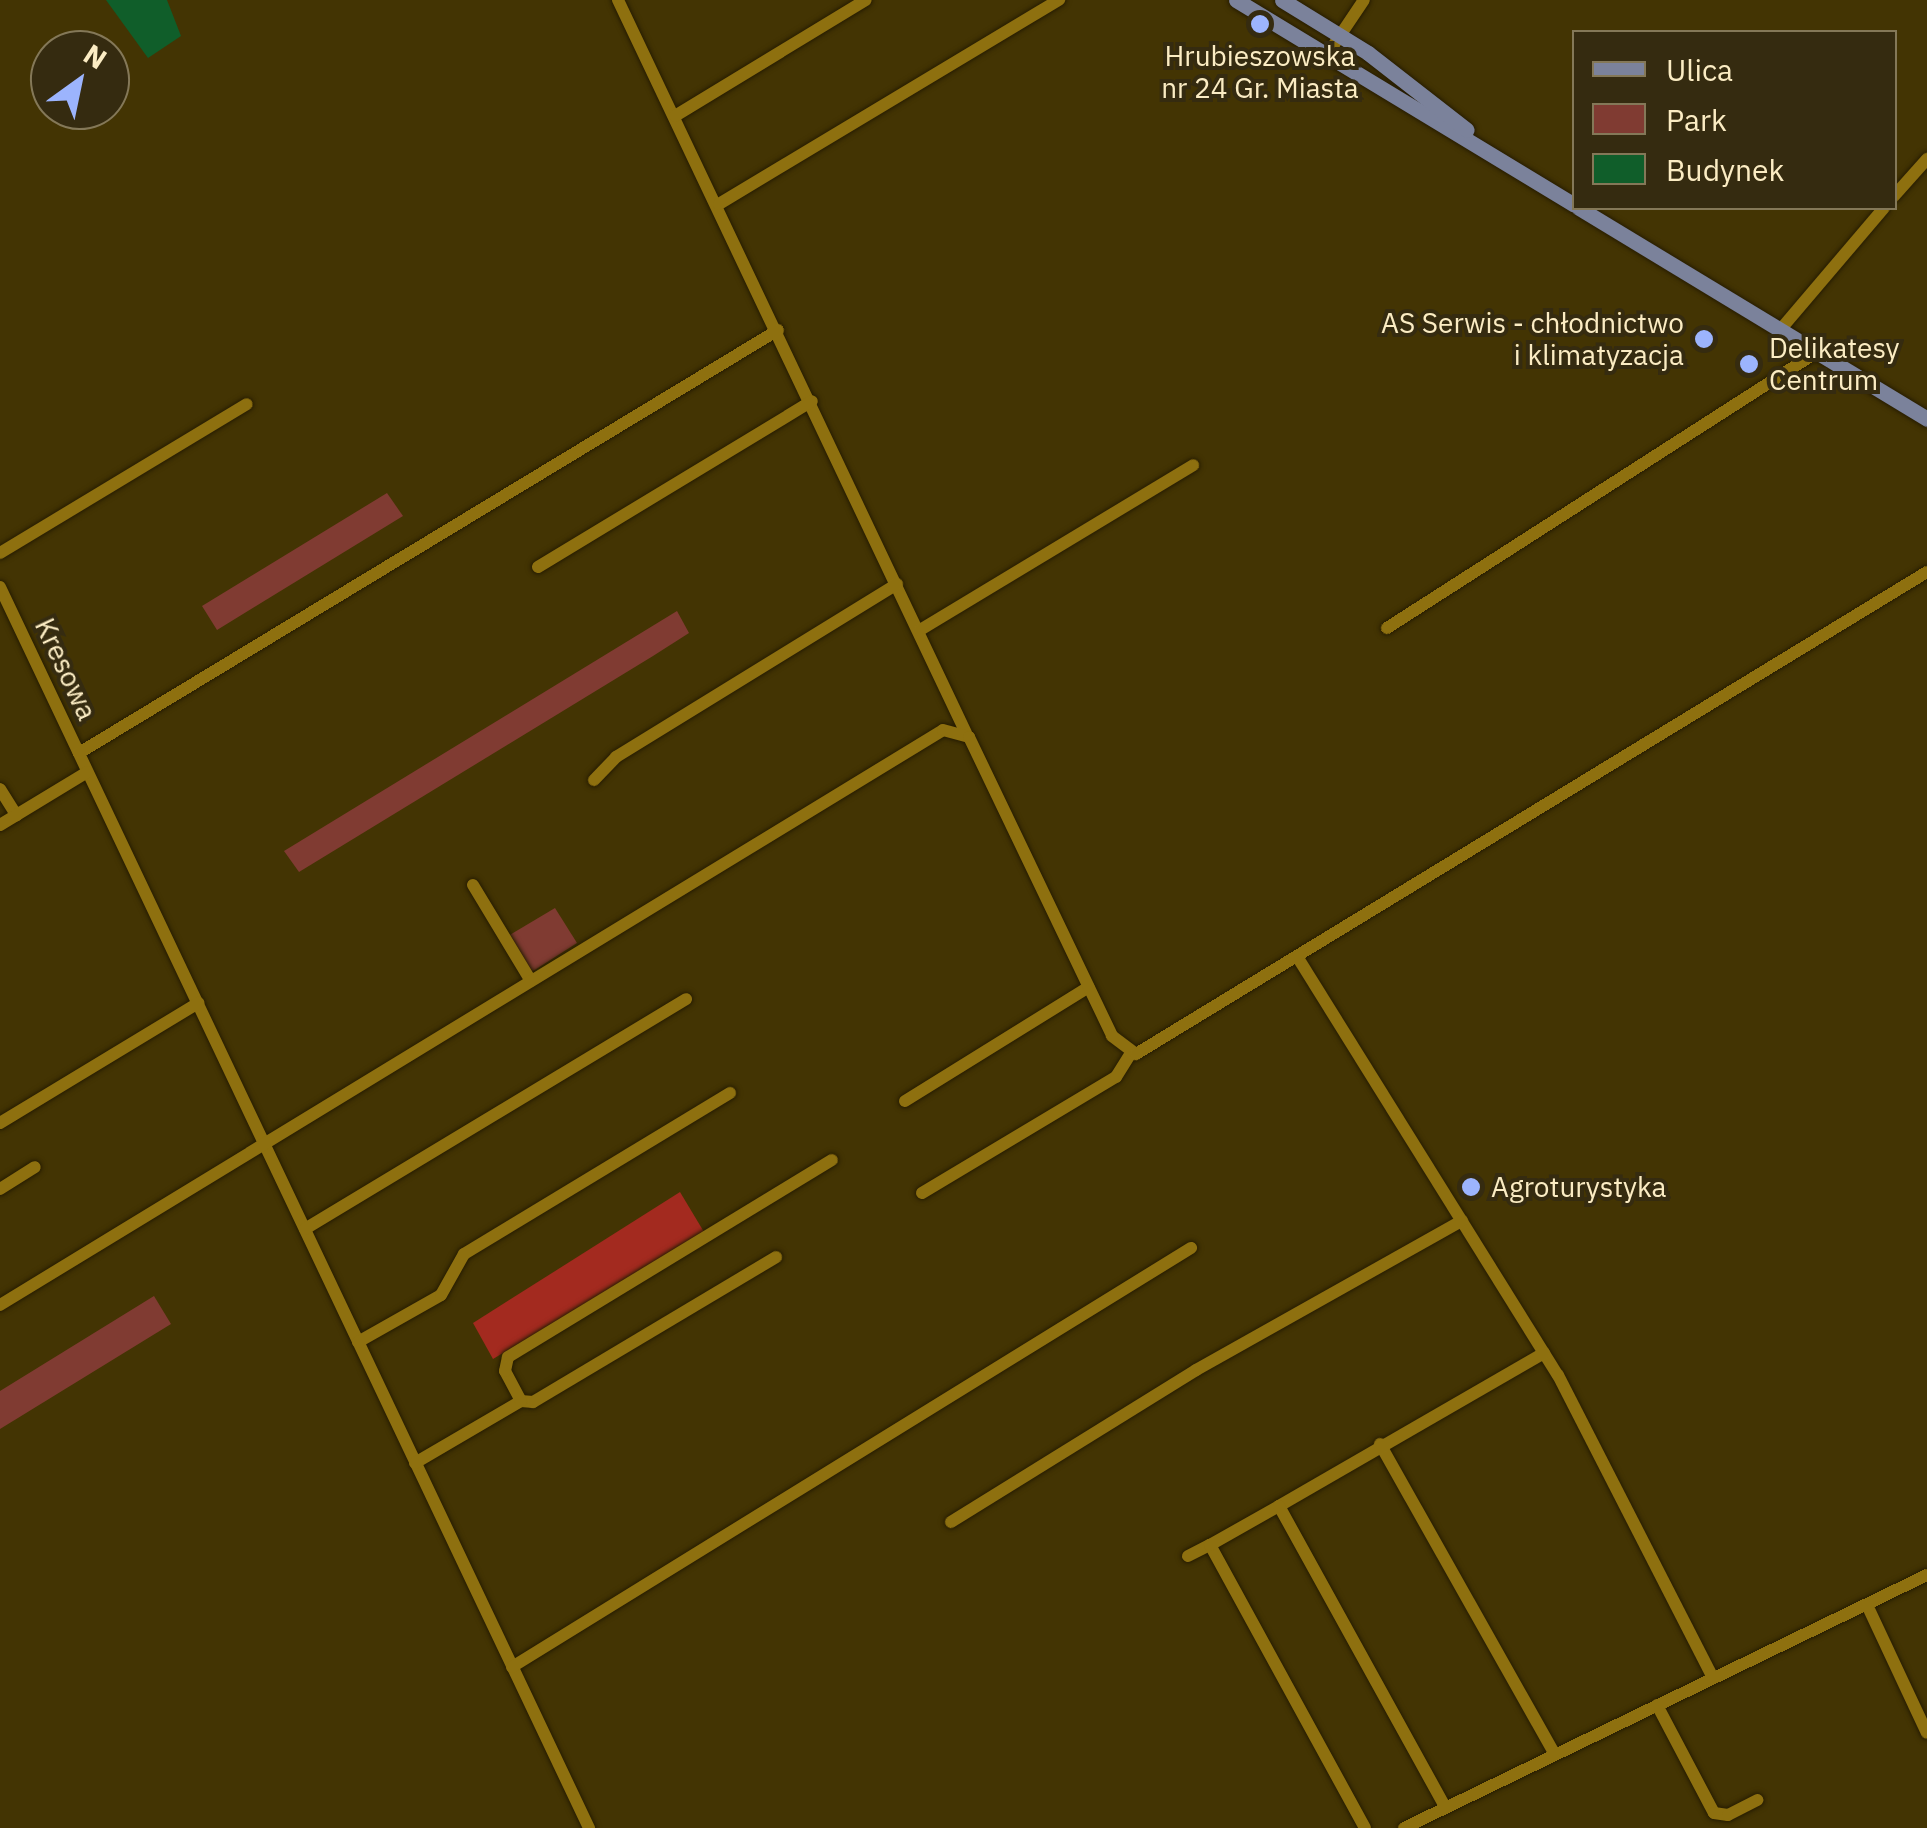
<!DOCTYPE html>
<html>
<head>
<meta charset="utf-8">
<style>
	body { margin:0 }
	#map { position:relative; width:1927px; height:1828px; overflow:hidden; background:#433403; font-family:"IBM Plex Sans",sans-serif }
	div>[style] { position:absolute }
	.green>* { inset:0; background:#803b32 }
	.forest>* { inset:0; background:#a32a1f }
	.building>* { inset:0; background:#105e2a }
	.roads { filter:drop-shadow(0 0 2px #261c02) drop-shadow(0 0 2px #261c02) }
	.minor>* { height:12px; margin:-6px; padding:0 6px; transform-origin:6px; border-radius:6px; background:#8e700f }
	.major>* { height:15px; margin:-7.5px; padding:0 7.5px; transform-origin:7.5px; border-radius:7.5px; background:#7b829b }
	.dots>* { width:28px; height:28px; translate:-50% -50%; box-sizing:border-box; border:5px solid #352b10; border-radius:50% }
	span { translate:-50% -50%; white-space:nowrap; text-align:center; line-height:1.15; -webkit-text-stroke:8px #352b10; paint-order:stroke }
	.poi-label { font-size:28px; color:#fbecc3 }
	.right { translate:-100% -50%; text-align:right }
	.left { translate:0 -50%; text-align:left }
	.street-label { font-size:28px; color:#fbecc3 }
	.legend { position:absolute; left:1572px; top:30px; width:325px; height:180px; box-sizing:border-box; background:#352b10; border:2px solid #847858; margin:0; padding:12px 18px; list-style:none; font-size:30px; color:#fbecc3 }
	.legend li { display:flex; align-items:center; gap:20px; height:50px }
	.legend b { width:50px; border:2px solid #847858 }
	.north { position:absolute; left:30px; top:30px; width:100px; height:100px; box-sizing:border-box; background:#352b10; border:2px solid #847858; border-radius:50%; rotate:33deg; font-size:28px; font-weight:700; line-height:40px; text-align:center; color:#fbecc3 }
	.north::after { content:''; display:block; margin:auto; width:35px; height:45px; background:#9cb4fd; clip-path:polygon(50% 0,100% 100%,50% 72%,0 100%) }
</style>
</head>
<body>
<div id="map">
	<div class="green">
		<div style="clip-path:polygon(387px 493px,403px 516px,217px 630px,202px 606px)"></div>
		<div style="clip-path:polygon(677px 611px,689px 633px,653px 656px,299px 872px,284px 851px)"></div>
		<div style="clip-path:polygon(555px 908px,577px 943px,530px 973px,508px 936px)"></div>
		<div style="clip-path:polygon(154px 1296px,171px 1324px,0 1429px,0 1391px)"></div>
	</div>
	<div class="forest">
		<div style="clip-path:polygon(680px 1192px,704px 1232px,493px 1359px,473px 1323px)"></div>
	</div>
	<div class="building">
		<div style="clip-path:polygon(106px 0,167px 0,181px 36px,148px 58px)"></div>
	</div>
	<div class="roads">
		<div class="minor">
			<div style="left:618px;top:0;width:811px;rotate:64.6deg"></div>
			<div style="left:1327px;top:55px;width:66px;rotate:-56.1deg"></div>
			<div style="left:675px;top:116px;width:223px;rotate:-31.3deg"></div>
			<div style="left:1894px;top:196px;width:50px;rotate:-48.3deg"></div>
			<div style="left:719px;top:204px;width:397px;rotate:-31deg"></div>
			<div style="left:1780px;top:330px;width:160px;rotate:-49.6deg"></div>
			<div style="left:0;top:553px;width:288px;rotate:-31.1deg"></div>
			<div style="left:538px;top:567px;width:320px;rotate:-31.2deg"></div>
			<div style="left:0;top:587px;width:1374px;rotate:64.61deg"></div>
			<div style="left:1387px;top:628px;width:511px;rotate:-32.69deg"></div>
			<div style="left:920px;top:630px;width:319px;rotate:-31.1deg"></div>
			<div style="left:79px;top:753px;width:817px;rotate:-31.18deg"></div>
			<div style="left:594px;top:780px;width:32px;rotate:-46deg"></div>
			<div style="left:616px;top:757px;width:330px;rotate:-31.6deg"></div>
			<div style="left:0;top:789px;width:31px;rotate:58deg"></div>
			<div style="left:0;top:825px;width:102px;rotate:-31.3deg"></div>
			<div style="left:473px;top:885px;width:112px;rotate:58.9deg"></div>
			<div style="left:1298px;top:958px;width:491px;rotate:58.1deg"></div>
			<div style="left:1558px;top:1375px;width:340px;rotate:62.9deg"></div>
			<div style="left:905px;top:1101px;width:216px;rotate:-31.8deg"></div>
			<div style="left:0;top:1123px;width:232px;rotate:-31.2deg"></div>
			<div style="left:0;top:1189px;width:41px;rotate:-32.2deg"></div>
			<div style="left:922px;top:1193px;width:226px;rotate:-30.9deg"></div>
			<div style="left:1116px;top:1077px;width:28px;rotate:-58deg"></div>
			<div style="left:305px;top:1229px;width:445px;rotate:-31.1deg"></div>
			<div style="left:0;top:1305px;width:1104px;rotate:-31.37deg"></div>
			<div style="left:943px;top:730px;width:27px;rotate:15deg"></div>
			<div style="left:969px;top:737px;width:331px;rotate:64.4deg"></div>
			<div style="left:1112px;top:1036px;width:30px;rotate:37deg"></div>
			<div style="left:1136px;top:1054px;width:926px;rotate:-31.36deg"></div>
			<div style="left:358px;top:1342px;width:95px;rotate:-29.5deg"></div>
			<div style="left:441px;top:1295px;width:47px;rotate:-60.7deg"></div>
			<div style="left:464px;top:1254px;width:311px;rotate:-31.2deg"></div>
			<div style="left:521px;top:1401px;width:12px;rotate:5deg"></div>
			<div style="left:533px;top:1402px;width:283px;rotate:-30.8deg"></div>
			<div style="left:1380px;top:1444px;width:356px;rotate:60.6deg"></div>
			<div style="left:415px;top:1463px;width:123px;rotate:-30.3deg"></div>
			<div style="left:521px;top:1401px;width:34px;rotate:-118deg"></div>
			<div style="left:505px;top:1371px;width:14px;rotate:-78deg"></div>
			<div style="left:508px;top:1357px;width:379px;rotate:-31.3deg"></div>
			<div style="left:1279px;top:1506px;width:306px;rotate:-30deg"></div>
			<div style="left:951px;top:1522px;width:288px;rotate:-31.8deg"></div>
			<div style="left:1196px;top:1370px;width:305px;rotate:-29.3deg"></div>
			<div style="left:1188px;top:1556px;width:25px;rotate:-27deg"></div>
			<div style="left:1867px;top:1605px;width:141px;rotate:64.9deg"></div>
			<div style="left:512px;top:1667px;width:798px;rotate:-31.68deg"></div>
			<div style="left:1657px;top:1705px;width:122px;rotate:62.2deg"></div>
			<div style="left:1714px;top:1813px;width:14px;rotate:8deg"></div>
			<div style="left:1728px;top:1815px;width:33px;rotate:-27deg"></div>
			<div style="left:1365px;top:1828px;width:323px;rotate:-118.7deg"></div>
			<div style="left:1210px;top:1545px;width:79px;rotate:-29.5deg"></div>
			<div style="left:1279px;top:1506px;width:344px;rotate:61.1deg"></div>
			<div style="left:1404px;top:1828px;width:581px;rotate:-25.82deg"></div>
		</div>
		<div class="major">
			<div style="left:1236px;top:0;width:395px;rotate:31.2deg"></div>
			<div style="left:1282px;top:0;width:101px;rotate:31.6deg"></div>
			<div style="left:1368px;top:53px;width:125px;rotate:37.9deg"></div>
			<div style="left:1579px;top:208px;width:407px;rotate:31.2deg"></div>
		</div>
	</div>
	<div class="dots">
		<div style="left:1260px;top:24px;background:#9cb4fd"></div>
		<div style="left:1704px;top:339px;background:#9cb4fd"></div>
		<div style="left:1749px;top:364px;background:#9cb4fd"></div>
		<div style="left:1471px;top:1187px;background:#9cb4fd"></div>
	</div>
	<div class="poi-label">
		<span style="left:1260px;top:72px">Hrubieszowska<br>nr 24 Gr. Miasta</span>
		<span class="right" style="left:1684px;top:339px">AS Serwis - chłodnictwo<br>i klimatyzacja</span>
		<span class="left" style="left:1769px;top:364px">Delikatesy<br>Centrum</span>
		<span class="left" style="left:1491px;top:1187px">Agroturystyka</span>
	</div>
	<div class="street-label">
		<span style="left:66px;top:669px;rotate:65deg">Kresowa</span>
	</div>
	<ul class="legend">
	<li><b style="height:12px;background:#7b829b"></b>Ulica</li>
	<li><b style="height:28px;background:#803b32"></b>Park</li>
	<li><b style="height:28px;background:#105e2a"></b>Budynek</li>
	</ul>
	<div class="north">N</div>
</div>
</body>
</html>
